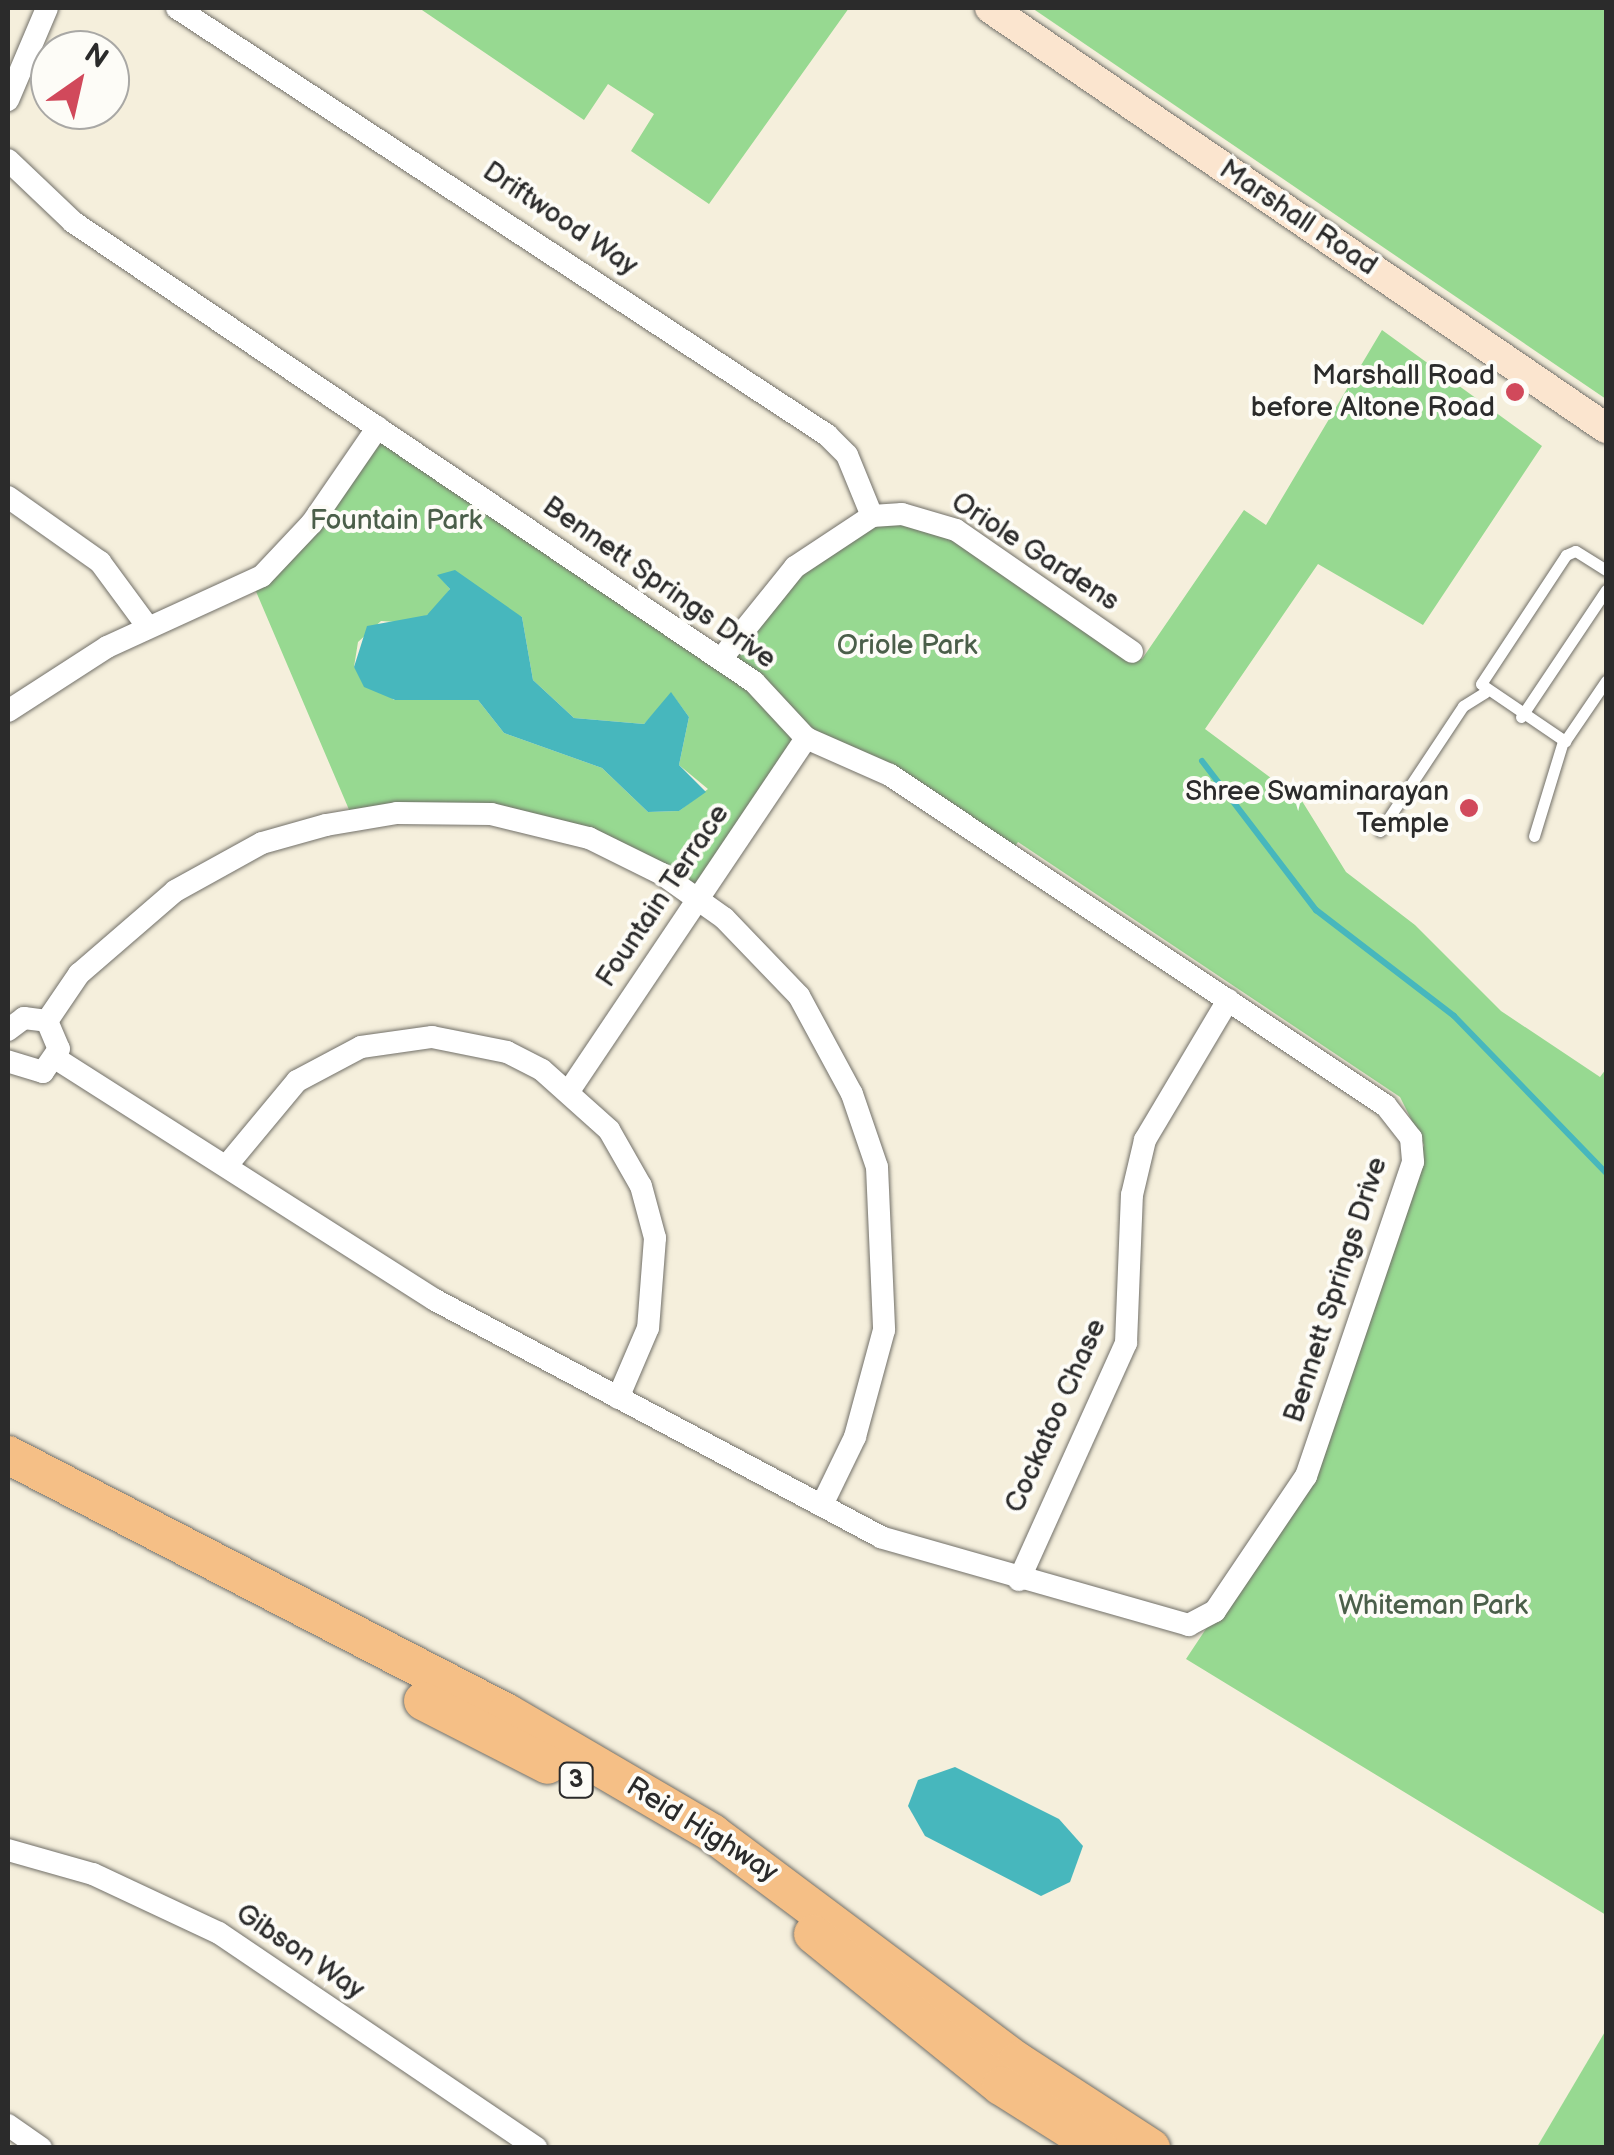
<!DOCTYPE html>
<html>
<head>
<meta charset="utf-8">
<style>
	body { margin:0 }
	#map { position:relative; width:1614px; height:2155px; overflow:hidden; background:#f5efdc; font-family:"Balsamiq Sans",sans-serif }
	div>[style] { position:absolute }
	.green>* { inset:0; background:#97d991 }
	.water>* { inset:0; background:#47b7bd }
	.stream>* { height:6px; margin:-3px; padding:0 3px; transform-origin:3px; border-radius:3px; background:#47b7bd }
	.roads { filter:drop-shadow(0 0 2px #727069) drop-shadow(0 0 2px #727069) }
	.service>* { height:11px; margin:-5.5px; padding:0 5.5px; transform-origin:5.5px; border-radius:5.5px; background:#fff }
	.minor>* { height:22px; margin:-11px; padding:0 11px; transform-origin:11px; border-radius:11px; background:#fff }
	.secondary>* { height:30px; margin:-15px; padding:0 15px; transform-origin:15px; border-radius:15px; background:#fbe5cf }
	.trunk>* { height:38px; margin:-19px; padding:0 19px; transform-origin:19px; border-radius:19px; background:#f5bf86 }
	.dots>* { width:28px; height:28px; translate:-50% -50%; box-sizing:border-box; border:5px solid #fdfcf7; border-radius:50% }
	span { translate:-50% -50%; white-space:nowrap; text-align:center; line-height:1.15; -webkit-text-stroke:8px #fdfcf7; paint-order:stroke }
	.shield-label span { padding:2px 8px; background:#fdfcf7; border:2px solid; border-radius:8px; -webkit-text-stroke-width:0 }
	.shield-label { font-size:25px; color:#2b2b2b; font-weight:700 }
	.street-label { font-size:28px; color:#2b2b2b }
	.poi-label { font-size:28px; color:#2b2b2b }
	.right { translate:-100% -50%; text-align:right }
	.park-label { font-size:28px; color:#4b5f4a }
	.frame { position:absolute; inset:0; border:10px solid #2b2b2b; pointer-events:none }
	.north { position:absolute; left:30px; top:30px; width:100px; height:100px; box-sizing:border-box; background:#fdfcf7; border:2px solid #a9a8a5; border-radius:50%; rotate:34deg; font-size:28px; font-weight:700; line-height:40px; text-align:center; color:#2b2b2b }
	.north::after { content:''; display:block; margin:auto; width:35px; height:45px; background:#d1495b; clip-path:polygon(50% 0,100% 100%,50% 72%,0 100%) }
</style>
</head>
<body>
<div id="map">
	<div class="green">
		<div style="clip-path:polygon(419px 8px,849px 8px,709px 204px,631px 151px,654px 114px,608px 84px,584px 120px)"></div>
		<div style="clip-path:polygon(1032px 8px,1606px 8px,1606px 399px)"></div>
		<div style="clip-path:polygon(evenodd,1382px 330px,1542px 446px,1423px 625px,1318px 564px,1205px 729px,1302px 801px,1346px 872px,1415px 925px,1501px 1011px,1600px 1077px,1606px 1069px,1606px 1915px,1186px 1659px,1294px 1496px,1424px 1145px,1400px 1097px,1018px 842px,1009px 854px,806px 738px,698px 899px,557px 827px,353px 819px,252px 582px,378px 427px,721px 658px,748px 618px,872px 516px,974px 541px,1142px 659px,1244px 510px,1266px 525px,1382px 330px,438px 575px,522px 617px,533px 680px,574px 718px,644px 724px,672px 694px,689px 717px,679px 765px,708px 789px,679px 811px,648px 812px,602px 768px,504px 733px,478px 700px,394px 700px,354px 667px,358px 642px,381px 621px,413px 623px,434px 611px,450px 589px,438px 575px)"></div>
		<div style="clip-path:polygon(1606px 2030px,1606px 2147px,1537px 2147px)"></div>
	</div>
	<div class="water">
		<div style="clip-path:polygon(455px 570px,522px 617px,533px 680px,574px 718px,644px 724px,671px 692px,689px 717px,679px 765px,706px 792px,679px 811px,648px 812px,602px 768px,504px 733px,478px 700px,395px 700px,364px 687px,354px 667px,367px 626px,427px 615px,450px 589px,437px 575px)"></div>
		<div style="clip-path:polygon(955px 1767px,1059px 1819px,1083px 1846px,1070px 1882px,1041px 1896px,925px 1836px,908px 1806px,918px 1780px)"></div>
	</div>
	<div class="stream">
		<div style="left:1202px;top:761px;width:188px;rotate:52.6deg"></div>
		<div style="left:1316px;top:910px;width:174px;rotate:37.5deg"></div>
		<div style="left:1454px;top:1016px;width:219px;rotate:45.9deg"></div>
	</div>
	<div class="roads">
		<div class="service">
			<div style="left:1606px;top:570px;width:36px;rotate:-148deg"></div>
			<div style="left:1575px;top:551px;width:10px;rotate:156deg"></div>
			<div style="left:1566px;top:555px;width:154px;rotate:123.4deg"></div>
			<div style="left:1481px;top:684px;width:102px;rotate:34.2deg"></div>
			<div style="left:1565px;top:741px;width:73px;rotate:-55.7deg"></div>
			<div style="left:1521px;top:717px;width:153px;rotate:-56.2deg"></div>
			<div style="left:1380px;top:831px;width:150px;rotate:-56.4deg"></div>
			<div style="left:1463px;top:706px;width:26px;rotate:-32deg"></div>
			<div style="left:1534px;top:836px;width:99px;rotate:-73deg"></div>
		</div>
		<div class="minor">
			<div style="left:177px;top:8px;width:778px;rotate:33.3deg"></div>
			<div style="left:827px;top:435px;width:28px;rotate:45deg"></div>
			<div style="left:847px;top:455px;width:66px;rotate:67.7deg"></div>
			<div style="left:8px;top:100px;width:100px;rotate:-67deg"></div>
			<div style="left:8px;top:160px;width:90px;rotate:43.6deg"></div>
			<div style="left:73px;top:222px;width:822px;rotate:34.04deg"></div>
			<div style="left:754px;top:682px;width:76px;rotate:47.1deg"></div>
			<div style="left:806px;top:738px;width:92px;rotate:23.8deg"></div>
			<div style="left:890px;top:775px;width:596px;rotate:33.72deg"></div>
			<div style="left:1386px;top:1106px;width:41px;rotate:52deg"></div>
			<div style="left:1411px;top:1138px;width:24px;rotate:85deg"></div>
			<div style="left:1413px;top:1162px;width:332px;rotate:108.8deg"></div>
			<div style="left:1306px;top:1476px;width:163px;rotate:124deg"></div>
			<div style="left:1215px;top:1611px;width:30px;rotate:152deg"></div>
			<div style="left:1189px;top:1625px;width:320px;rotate:-164.1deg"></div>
			<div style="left:881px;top:1537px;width:505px;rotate:-152.01deg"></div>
			<div style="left:435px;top:1300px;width:449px;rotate:-147.5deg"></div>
			<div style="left:8px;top:497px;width:113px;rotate:35.2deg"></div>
			<div style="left:100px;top:562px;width:81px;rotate:53.6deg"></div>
			<div style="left:721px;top:659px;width:118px;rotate:-51.2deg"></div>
			<div style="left:795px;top:567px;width:92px;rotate:-33.5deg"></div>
			<div style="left:872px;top:516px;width:30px;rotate:-4deg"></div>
			<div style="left:902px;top:514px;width:56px;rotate:16.5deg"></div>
			<div style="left:956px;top:530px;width:214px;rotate:34.7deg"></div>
			<div style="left:8px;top:711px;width:118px;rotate:-32.9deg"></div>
			<div style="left:107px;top:647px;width:170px;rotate:-24.6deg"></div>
			<div style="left:262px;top:576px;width:73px;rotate:-46.7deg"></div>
			<div style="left:312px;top:523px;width:116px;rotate:-55.5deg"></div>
			<div style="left:47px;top:1021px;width:57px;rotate:-55.8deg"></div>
			<div style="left:79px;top:974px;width:127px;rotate:-40.8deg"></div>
			<div style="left:175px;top:891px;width:99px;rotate:-28.9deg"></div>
			<div style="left:262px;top:843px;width:66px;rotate:-15.7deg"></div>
			<div style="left:326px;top:825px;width:72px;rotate:-9.6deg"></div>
			<div style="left:397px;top:813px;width:94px;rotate:0.6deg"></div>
			<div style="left:491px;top:814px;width:101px;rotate:13.8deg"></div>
			<div style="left:589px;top:838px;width:81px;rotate:26.3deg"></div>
			<div style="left:662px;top:874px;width:76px;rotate:35.4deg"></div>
			<div style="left:724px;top:918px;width:108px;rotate:46.1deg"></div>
			<div style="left:799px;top:996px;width:111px;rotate:61.6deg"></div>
			<div style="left:852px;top:1094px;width:77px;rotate:71.1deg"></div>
			<div style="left:877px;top:1167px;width:163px;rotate:87.5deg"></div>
			<div style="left:884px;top:1330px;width:111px;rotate:105.2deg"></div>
			<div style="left:855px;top:1437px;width:76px;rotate:115.9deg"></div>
			<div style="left:8px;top:1030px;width:20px;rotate:-37deg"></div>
			<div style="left:24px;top:1018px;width:23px;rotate:7deg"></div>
			<div style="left:47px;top:1021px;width:30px;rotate:67deg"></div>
			<div style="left:59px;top:1049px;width:28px;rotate:125deg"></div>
			<div style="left:43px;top:1072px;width:37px;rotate:-163deg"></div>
			<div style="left:571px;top:1088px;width:422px;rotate:-56.1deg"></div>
			<div style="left:228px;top:1164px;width:108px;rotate:-50.3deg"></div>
			<div style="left:297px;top:1081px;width:72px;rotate:-28deg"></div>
			<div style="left:361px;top:1047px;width:72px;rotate:-8deg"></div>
			<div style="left:432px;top:1037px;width:76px;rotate:11.3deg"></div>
			<div style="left:507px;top:1052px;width:39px;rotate:27deg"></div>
			<div style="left:542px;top:1070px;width:90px;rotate:41.8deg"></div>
			<div style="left:609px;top:1130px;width:64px;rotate:60.3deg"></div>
			<div style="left:641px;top:1186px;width:54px;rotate:74.9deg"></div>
			<div style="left:655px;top:1238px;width:90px;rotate:94.4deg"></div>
			<div style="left:648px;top:1328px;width:76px;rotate:113.2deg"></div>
			<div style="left:1019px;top:1580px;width:260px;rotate:-65.7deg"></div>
			<div style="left:1126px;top:1343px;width:148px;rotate:-87.7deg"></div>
			<div style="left:1132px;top:1195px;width:57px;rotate:-76.7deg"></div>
			<div style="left:1145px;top:1140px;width:163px;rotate:-59.3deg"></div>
			<div style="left:8px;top:1850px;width:88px;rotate:15.8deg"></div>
			<div style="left:93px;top:1874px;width:139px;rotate:25.1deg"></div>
			<div style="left:219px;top:1933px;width:383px;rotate:34.1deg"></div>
			<div style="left:8px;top:2125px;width:40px;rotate:34.9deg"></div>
		</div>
		<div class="secondary">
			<div style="left:990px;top:8px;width:746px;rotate:34.29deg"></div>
		</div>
		<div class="trunk">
			<div style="left:8px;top:1455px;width:562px;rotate:27.34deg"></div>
			<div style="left:507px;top:1713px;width:238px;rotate:30.3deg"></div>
			<div style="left:712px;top:1833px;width:381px;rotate:36.8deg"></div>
			<div style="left:1017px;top:2061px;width:160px;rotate:33deg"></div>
			<div style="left:423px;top:1701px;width:140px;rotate:27.1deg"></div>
			<div style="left:813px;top:1934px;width:242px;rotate:39deg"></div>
			<div style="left:1001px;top:2086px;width:116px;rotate:32.3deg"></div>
		</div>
	</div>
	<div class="dots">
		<div style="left:1515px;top:392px;background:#d1495b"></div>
		<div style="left:1469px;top:808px;background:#d1495b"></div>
	</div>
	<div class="shield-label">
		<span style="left:576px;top:1780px">3</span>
	</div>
	<div class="street-label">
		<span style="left:1298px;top:218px;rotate:34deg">Marshall Road</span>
		<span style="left:560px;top:219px;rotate:34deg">Driftwood Way</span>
		<span style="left:1035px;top:552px;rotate:33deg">Oriole Gardens</span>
		<span style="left:659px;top:583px;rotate:35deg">Bennett Springs Drive</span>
		<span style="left:663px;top:896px;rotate:-56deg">Fountain Terrace</span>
		<span style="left:1336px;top:1290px;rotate:-72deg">Bennett Springs Drive</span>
		<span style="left:1056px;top:1416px;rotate:-66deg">Cockatoo Chase</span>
		<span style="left:702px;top:1830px;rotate:32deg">Reid Highway</span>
		<span style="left:300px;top:1952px;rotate:34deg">Gibson Way</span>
	</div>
	<div class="poi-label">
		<span class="right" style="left:1495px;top:392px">Marshall Road<br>before Altone Road</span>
		<span class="right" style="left:1449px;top:808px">Shree Swaminarayan<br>Temple</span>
	</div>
	<div class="park-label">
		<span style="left:396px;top:521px">Fountain Park</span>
		<span style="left:907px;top:646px">Oriole Park</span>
		<span style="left:1433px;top:1606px">Whiteman Park</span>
	</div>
	<div class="frame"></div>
	<div class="north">N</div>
</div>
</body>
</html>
